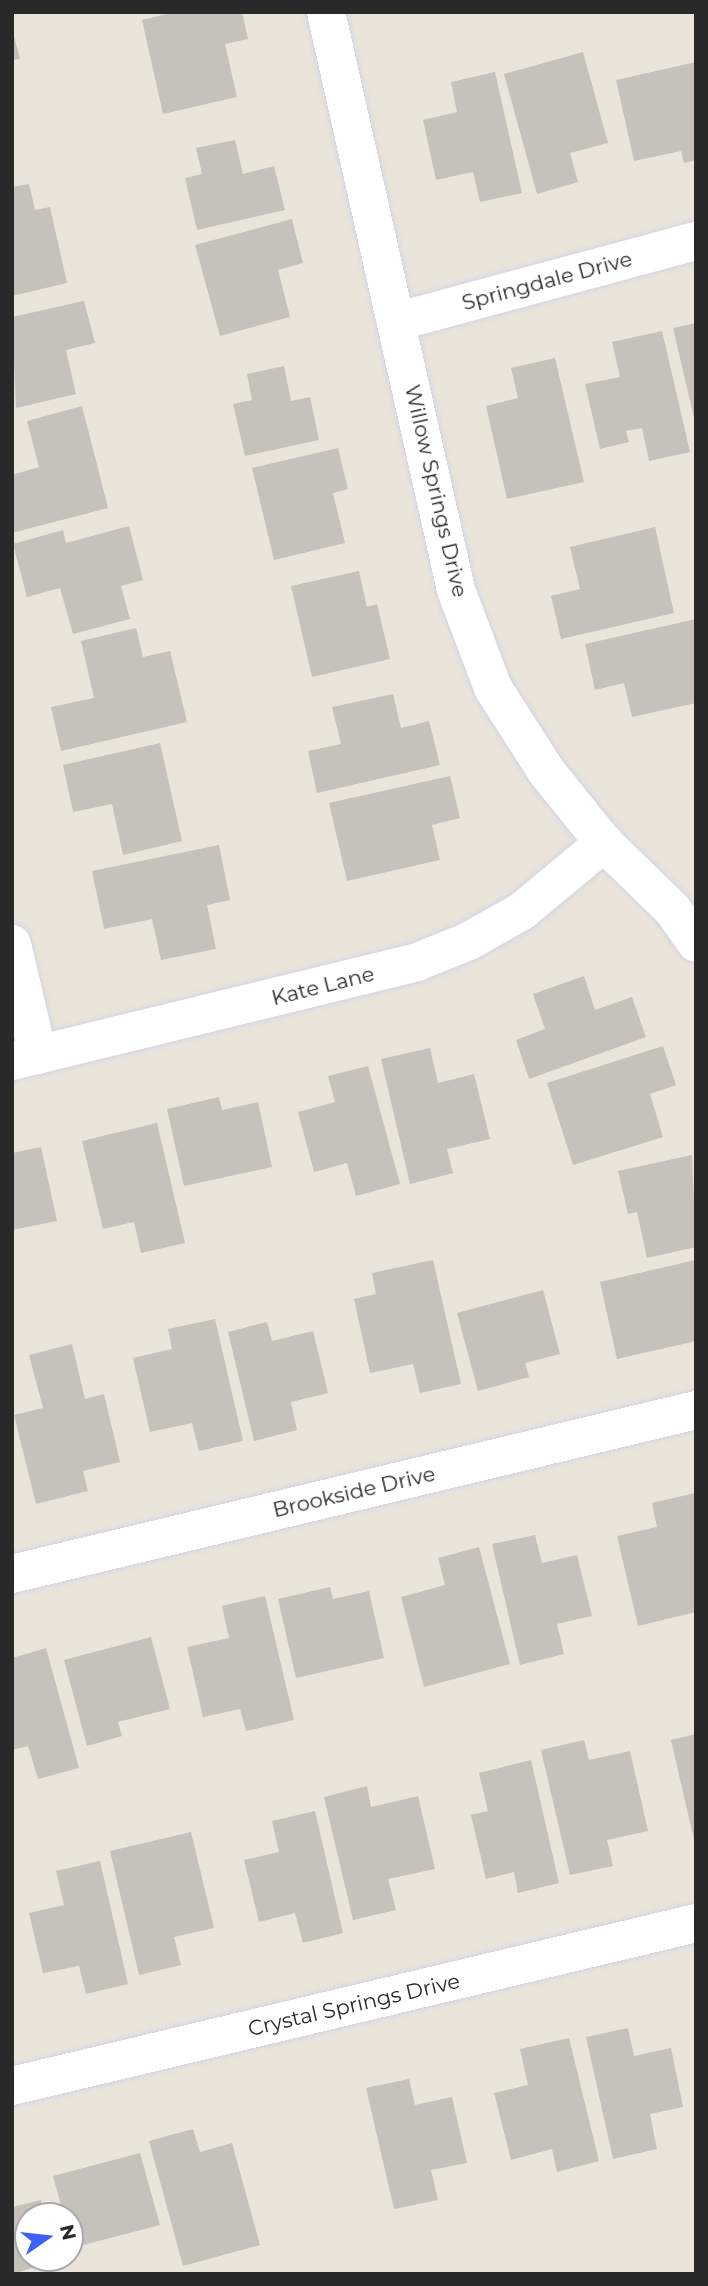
<!DOCTYPE html>
<html>
<head>
<meta charset="utf-8">
<style>
	body { margin:0 }
	#map { position:relative; width:708px; height:2286px; overflow:hidden; background:#ebe4db; font-family:Montserrat,sans-serif }
	div>[style] { position:absolute }
	.building>* { inset:0; background:#c6c1bb }
	.roads { filter:drop-shadow(0 0 2px #d0d4e2) drop-shadow(0 0 2px #d0d4e2) }
	.minor>* { height:38px; margin:-19px; padding:0 19px; transform-origin:19px; border-radius:19px; background:#fff }
	span { translate:-50% -50%; white-space:nowrap; text-align:center; line-height:1.15; -webkit-text-stroke:5px #fff; paint-order:stroke }
	.street-label { font-size:21px; color:#292929 }
	.frame { position:absolute; inset:0; border:14px solid #292929; pointer-events:none }
	.north { position:absolute; left:14px; top:2202px; width:70px; height:70px; box-sizing:border-box; background:#fff; border:2px solid #a9a9a9; border-radius:50%; rotate:76deg; font-size:19px; font-weight:700; line-height:28px; text-align:center; color:#292929 }
	.north::after { content:''; display:block; margin:auto; width:24px; height:32px; background:#3e61f5; clip-path:polygon(50% 0,100% 100%,50% 72%,0 100%) }
</style>
</head>
<body>
<div id="map">
	<div class="building">
		<div style="clip-path:polygon(176px 12px,242px 12px,248px 39px,225px 44px,237px 97px,163px 114px,142px 20px)"></div>
		<div style="clip-path:polygon(12px 28px,20px 59px,12px 60px)"></div>
		<div style="clip-path:polygon(583px 52px,608px 143px,570px 153px,578px 182px,537px 194px,504px 74px)"></div>
		<div style="clip-path:polygon(696px 62px,696px 160px,684px 163px,681px 151px,634px 161px,616px 80px)"></div>
		<div style="clip-path:polygon(495px 72px,522px 193px,480px 202px,473px 172px,436px 180px,423px 120px,457px 112px,451px 82px)"></div>
		<div style="clip-path:polygon(235px 140px,243px 174px,274px 166px,285px 210px,197px 230px,185px 178px,202px 174px,196px 148px)"></div>
		<div style="clip-path:polygon(29px 184px,35px 210px,50px 207px,67px 283px,12px 296px,12px 187px)"></div>
		<div style="clip-path:polygon(292px 219px,303px 263px,278px 270px,290px 317px,220px 336px,195px 245px)"></div>
		<div style="clip-path:polygon(84px 301px,95px 343px,66px 350px,76px 394px,16px 408px,12px 317px)"></div>
		<div style="clip-path:polygon(696px 323px,696px 422px,695px 422px,673px 328px)"></div>
		<div style="clip-path:polygon(662px 331px,690px 452px,649px 461px,642px 428px,626px 431px,629px 442px,600px 449px,585px 384px,620px 377px,612px 342px)"></div>
		<div style="clip-path:polygon(555px 358px,584px 482px,507px 499px,486px 406px,518px 398px,511px 368px)"></div>
		<div style="clip-path:polygon(284px 366px,291px 401px,310px 397px,319px 440px,245px 456px,233px 404px,252px 400px,247px 374px)"></div>
		<div style="clip-path:polygon(82px 406px,108px 508px,12px 533px,12px 475px,39px 467px,27px 421px)"></div>
		<div style="clip-path:polygon(338px 448px,348px 489px,333px 493px,345px 543px,274px 560px,252px 468px)"></div>
		<div style="clip-path:polygon(129px 526px,143px 580px,121px 586px,130px 619px,73px 634px,60px 588px,27px 597px,13px 544px,63px 530px,66px 543px)"></div>
		<div style="clip-path:polygon(655px 527px,674px 613px,561px 639px,551px 596px,580px 589px,570px 547px)"></div>
		<div style="clip-path:polygon(359px 571px,367px 607px,377px 604px,390px 659px,312px 677px,291px 586px)"></div>
		<div style="clip-path:polygon(696px 619px,696px 703px,632px 717px,624px 683px,595px 690px,585px 644px)"></div>
		<div style="clip-path:polygon(136px 628px,143px 657px,170px 651px,187px 722px,61px 751px,51px 707px,94px 698px,81px 641px)"></div>
		<div style="clip-path:polygon(393px 694px,401px 728px,429px 721px,440px 765px,317px 793px,308px 751px,341px 744px,332px 707px)"></div>
		<div style="clip-path:polygon(160px 743px,182px 841px,123px 855px,112px 804px,73px 812px,63px 765px)"></div>
		<div style="clip-path:polygon(450px 776px,460px 818px,432px 825px,440px 860px,347px 881px,329px 803px)"></div>
		<div style="clip-path:polygon(219px 845px,230px 900px,207px 905px,216px 949px,161px 960px,152px 919px,104px 929px,92px 871px)"></div>
		<div style="clip-path:polygon(584px 976px,595px 1010px,632px 997px,646px 1037px,529px 1079px,516px 1040px,545px 1029px,533px 994px)"></div>
		<div style="clip-path:polygon(663px 1046px,676px 1085px,650px 1094px,663px 1137px,573px 1165px,547px 1083px)"></div>
		<div style="clip-path:polygon(430px 1048px,438px 1083px,474px 1074px,490px 1139px,447px 1149px,453px 1173px,410px 1184px,381px 1059px)"></div>
		<div style="clip-path:polygon(368px 1066px,400px 1184px,356px 1196px,347px 1163px,314px 1172px,298px 1112px,335px 1102px,328px 1076px)"></div>
		<div style="clip-path:polygon(219px 1097px,222px 1110px,258px 1102px,272px 1167px,184px 1186px,167px 1109px)"></div>
		<div style="clip-path:polygon(157px 1123px,185px 1243px,141px 1253px,134px 1222px,103px 1229px,82px 1141px)"></div>
		<div style="clip-path:polygon(41px 1147px,57px 1221px,12px 1230px,12px 1153px)"></div>
		<div style="clip-path:polygon(692px 1155px,696px 1247px,647px 1258px,637px 1212px,628px 1214px,618px 1171px)"></div>
		<div style="clip-path:polygon(433px 1260px,461px 1384px,420px 1393px,413px 1364px,370px 1373px,354px 1299px,376px 1294px,372px 1273px)"></div>
		<div style="clip-path:polygon(696px 1260px,696px 1341px,617px 1359px,600px 1282px)"></div>
		<div style="clip-path:polygon(543px 1290px,560px 1354px,525px 1363px,529px 1377px,478px 1391px,457px 1313px)"></div>
		<div style="clip-path:polygon(215px 1319px,243px 1441px,199px 1451px,192px 1423px,150px 1432px,133px 1358px,172px 1349px,168px 1329px)"></div>
		<div style="clip-path:polygon(267px 1322px,272px 1341px,313px 1331px,328px 1393px,291px 1402px,297px 1430px,254px 1441px,228px 1332px)"></div>
		<div style="clip-path:polygon(72px 1344px,85px 1399px,104px 1394px,120px 1462px,83px 1471px,88px 1491px,36px 1504px,14px 1415px,43px 1408px,29px 1355px)"></div>
		<div style="clip-path:polygon(695px 1493px,696px 1612px,638px 1626px,617px 1536px,657px 1527px,652px 1503px)"></div>
		<div style="clip-path:polygon(535px 1535px,542px 1563px,577px 1555px,592px 1616px,557px 1624px,564px 1654px,520px 1665px,492px 1544px)"></div>
		<div style="clip-path:polygon(479px 1547px,510px 1664px,424px 1687px,401px 1597px,445px 1585px,438px 1558px)"></div>
		<div style="clip-path:polygon(330px 1587px,333px 1599px,369px 1591px,384px 1658px,296px 1678px,278px 1599px)"></div>
		<div style="clip-path:polygon(265px 1596px,294px 1720px,246px 1731px,240px 1709px,203px 1717px,187px 1647px,229px 1638px,222px 1606px)"></div>
		<div style="clip-path:polygon(151px 1637px,170px 1709px,118px 1722px,122px 1736px,87px 1746px,64px 1660px)"></div>
		<div style="clip-path:polygon(46px 1648px,79px 1768px,38px 1779px,28px 1746px,12px 1750px,12px 1658px)"></div>
		<div style="clip-path:polygon(696px 1734px,696px 1843px,695px 1844px,671px 1740px)"></div>
		<div style="clip-path:polygon(584px 1740px,589px 1760px,630px 1751px,648px 1831px,607px 1840px,613px 1866px,570px 1875px,541px 1750px)"></div>
		<div style="clip-path:polygon(531px 1760px,559px 1883px,518px 1893px,514px 1872px,486px 1879px,471px 1815px,488px 1811px,479px 1773px)"></div>
		<div style="clip-path:polygon(367px 1786px,371px 1807px,418px 1796px,435px 1869px,388px 1879px,396px 1910px,353px 1920px,324px 1797px)"></div>
		<div style="clip-path:polygon(315px 1811px,343px 1933px,303px 1943px,295px 1913px,259px 1922px,244px 1860px,279px 1852px,272px 1821px)"></div>
		<div style="clip-path:polygon(191px 1832px,214px 1928px,174px 1937px,181px 1965px,139px 1975px,110px 1851px)"></div>
		<div style="clip-path:polygon(100px 1861px,128px 1984px,86px 1994px,79px 1966px,43px 1973px,29px 1913px,64px 1905px,56px 1871px)"></div>
		<div style="clip-path:polygon(628px 2028px,634px 2056px,671px 2048px,683px 2107px,650px 2114px,657px 2149px,613px 2159px,586px 2037px)"></div>
		<div style="clip-path:polygon(569px 2038px,599px 2161px,557px 2172px,552px 2149px,511px 2160px,494px 2093px,528px 2085px,520px 2049px)"></div>
		<div style="clip-path:polygon(409px 2079px,415px 2105px,452px 2097px,467px 2163px,431px 2170px,438px 2200px,394px 2209px,366px 2088px)"></div>
		<div style="clip-path:polygon(193px 2129px,200px 2152px,232px 2143px,260px 2245px,183px 2266px,149px 2141px)"></div>
		<div style="clip-path:polygon(140px 2153px,160px 2225px,72px 2248px,70px 2216px,64px 2216px,53px 2176px)"></div>
		<div style="clip-path:polygon(41px 2200px,45px 2216px,28px 2216px,28px 2258px,56px 2261px,12px 2274px,12px 2207px)"></div>
	</div>
	<div class="roads">
		<div class="minor">
			<div style="left:326px;top:12px;width:592px;rotate:77.32deg"></div>
			<div style="left:456px;top:590px;width:105px;rotate:69.3deg"></div>
			<div style="left:493px;top:688px;width:98px;rotate:57.4deg"></div>
			<div style="left:546px;top:771px;width:92px;rotate:51.1deg"></div>
			<div style="left:604px;top:843px;width:96px;rotate:44.2deg"></div>
			<div style="left:673px;top:910px;width:40px;rotate:55.1deg"></div>
			<div style="left:399px;top:321px;width:308px;rotate:-15.1deg"></div>
			<div style="left:12px;top:944px;width:114px;rotate:76.8deg"></div>
			<div style="left:12px;top:1061px;width:417px;rotate:-13.7deg"></div>
			<div style="left:417px;top:962px;width:56px;rotate:-22deg"></div>
			<div style="left:469px;top:941px;width:61px;rotate:-29.5deg"></div>
			<div style="left:522px;top:911px;width:107px;rotate:-39.7deg"></div>
			<div style="left:12px;top:1574px;width:703px;rotate:-13.48deg"></div>
			<div style="left:12px;top:2086px;width:703px;rotate:-13.4deg"></div>
		</div>
	</div>
	<div class="street-label">
		<span style="left:547px;top:281px;rotate:-15deg">Springdale Drive</span>
		<span style="left:436px;top:491px;rotate:77deg">Willow Springs Drive</span>
		<span style="left:323px;top:986px;rotate:-14deg">Kate Lane</span>
		<span style="left:354px;top:1492px;rotate:-13deg">Brookside Drive</span>
		<span style="left:354px;top:2005px;rotate:-13deg">Crystal Springs Drive</span>
	</div>
	<div class="frame"></div>
	<div class="north">N</div>
</div>
</body>
</html>
